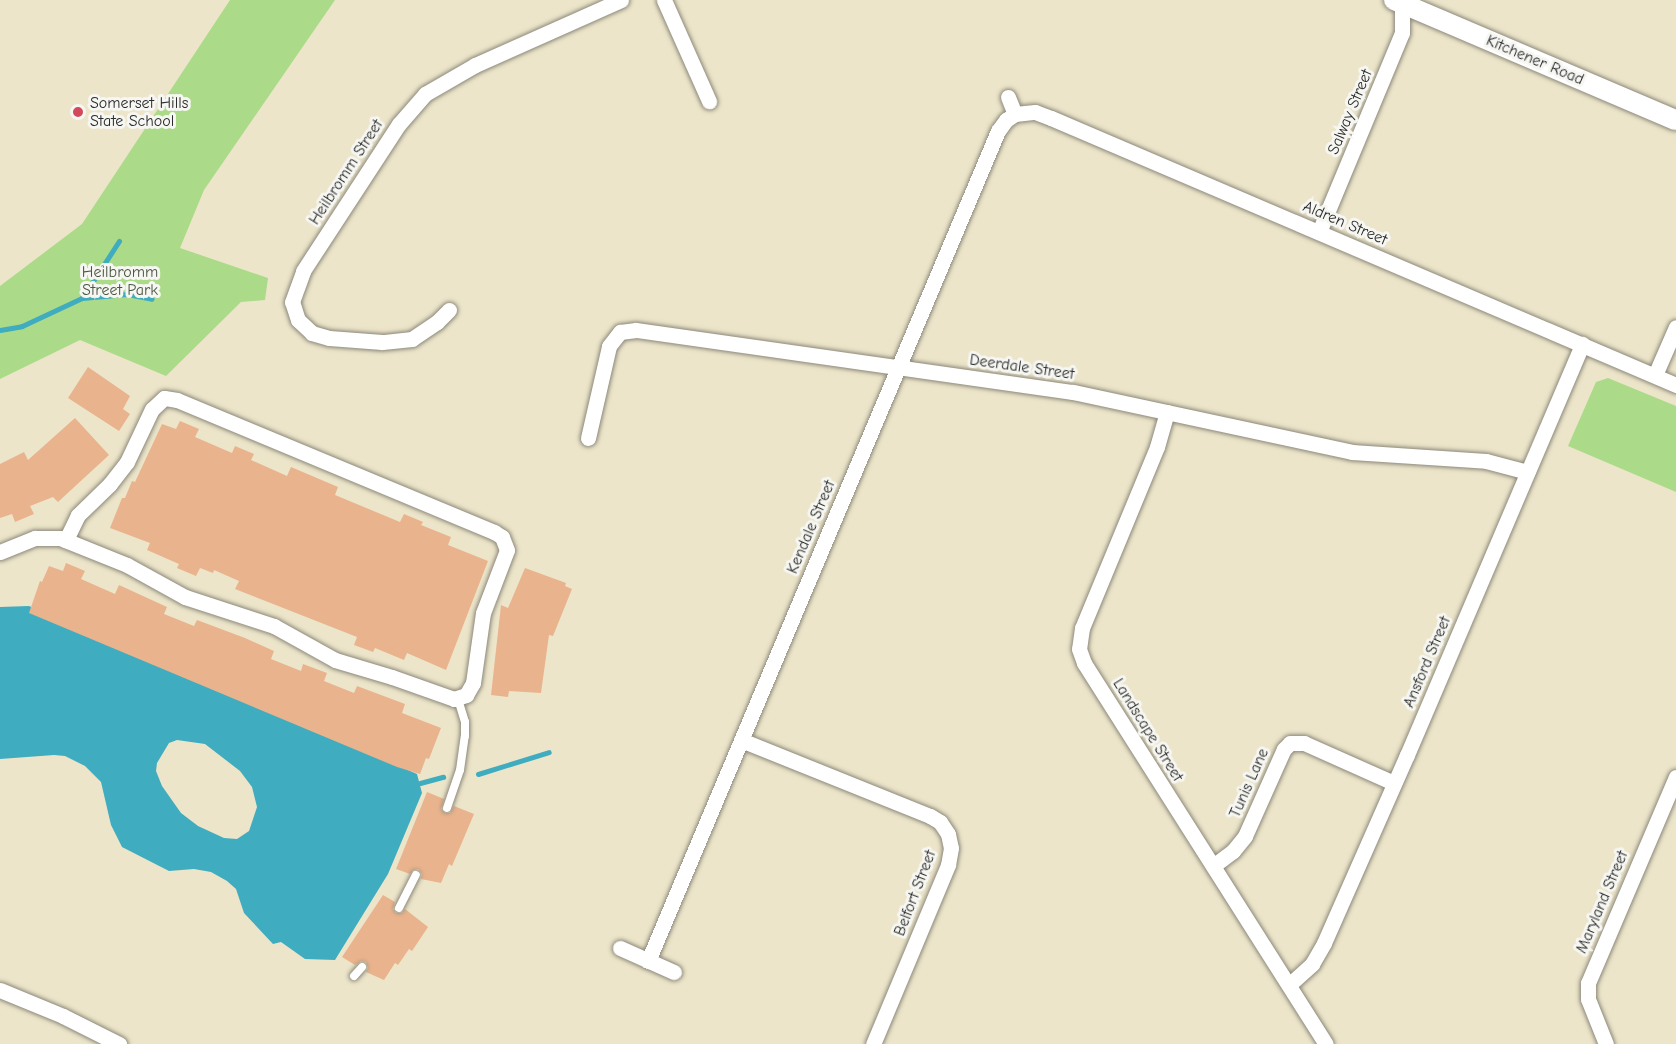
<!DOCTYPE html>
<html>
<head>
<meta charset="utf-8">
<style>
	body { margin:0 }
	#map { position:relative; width:1676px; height:1044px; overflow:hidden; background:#ece5ca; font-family:"Comic Neue",sans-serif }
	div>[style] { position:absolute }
	.green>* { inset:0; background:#abdb88 }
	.water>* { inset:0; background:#40acbf }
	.stream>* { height:5px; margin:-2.5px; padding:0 2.5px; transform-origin:2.5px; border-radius:2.5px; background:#40acbf }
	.building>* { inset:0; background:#e9b38d }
	.roads { filter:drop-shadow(0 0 2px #8c887a) drop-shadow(0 0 2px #8c887a) }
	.service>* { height:8px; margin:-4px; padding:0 4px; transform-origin:4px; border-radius:4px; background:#fff }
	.minor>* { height:15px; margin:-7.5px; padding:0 7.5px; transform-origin:7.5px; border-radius:7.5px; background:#fff }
	.tertiary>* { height:20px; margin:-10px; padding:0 10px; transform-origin:10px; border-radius:10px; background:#fff }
	.dots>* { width:16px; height:16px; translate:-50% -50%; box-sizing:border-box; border:3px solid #f6f6f2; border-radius:50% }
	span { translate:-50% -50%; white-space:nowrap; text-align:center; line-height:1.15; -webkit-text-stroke:6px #f6f6f2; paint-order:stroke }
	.street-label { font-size:16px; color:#2b2b2b }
	.poi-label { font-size:16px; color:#2b2b2b }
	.left { translate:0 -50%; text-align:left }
	.park-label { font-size:16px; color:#4b5742 }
</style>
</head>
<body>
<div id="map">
	<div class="green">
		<div style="clip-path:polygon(230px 0,335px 0,204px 190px,180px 248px,268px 278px,265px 300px,241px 302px,166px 376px,80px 340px,0 379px,0 286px,82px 224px)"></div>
		<div style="clip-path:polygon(1608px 378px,1676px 406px,1676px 492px,1568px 446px,1596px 382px)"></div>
	</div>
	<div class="water">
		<div style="clip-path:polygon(evenodd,29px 606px,417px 774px,422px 793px,388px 874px,335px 960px,305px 959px,281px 942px,273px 944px,244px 913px,236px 889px,227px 881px,211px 872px,194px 869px,169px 871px,122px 847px,111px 825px,101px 782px,85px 766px,65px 756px,54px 755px,0 759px,0 607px,29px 606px,177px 740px,205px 744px,240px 771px,252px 787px,257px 807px,249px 831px,237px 839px,224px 838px,198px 826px,181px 813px,162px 786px,156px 771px,157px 763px,169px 743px,177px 740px)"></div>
	</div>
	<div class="stream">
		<div style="left:82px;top:298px;width:68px;rotate:-57deg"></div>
		<div style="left:0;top:330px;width:22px;rotate:-10deg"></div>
		<div style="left:22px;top:326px;width:66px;rotate:-25deg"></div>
		<div style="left:82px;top:298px;width:45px;rotate:-5.1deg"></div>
		<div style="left:127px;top:294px;width:25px;rotate:11deg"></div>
		<div style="left:478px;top:774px;width:74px;rotate:-17.2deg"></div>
		<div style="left:420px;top:783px;width:24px;rotate:-15deg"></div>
	</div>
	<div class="building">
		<div style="clip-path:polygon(88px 367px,130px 396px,123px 409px,130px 414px,119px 431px,68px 398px)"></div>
		<div style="clip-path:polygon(75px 418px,109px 455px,58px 502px,53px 497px,30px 506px,34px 514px,15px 522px,12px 514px,0 518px,0 464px,24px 452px,28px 460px)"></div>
		<div style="clip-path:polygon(180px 421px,199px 429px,195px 437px,232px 453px,235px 446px,254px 454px,251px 460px,287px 476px,291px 467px,338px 487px,335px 495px,400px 522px,404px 514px,423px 522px,421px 525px,451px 537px,448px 545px,488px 561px,446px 670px,407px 653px,404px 660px,375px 648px,373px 652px,354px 645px,357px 637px,235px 589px,239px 581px,214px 570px,213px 573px,200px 568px,196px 576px,177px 568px,179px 564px,147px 550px,150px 543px,110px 528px,122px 498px,125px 498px,132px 481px,135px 482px,162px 424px,176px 429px)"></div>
		<div style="clip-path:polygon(66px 563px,85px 571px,81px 579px,115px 594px,119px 585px,167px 607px,164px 614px,194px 626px,197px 620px,245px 638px,274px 651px,271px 659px,301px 671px,303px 664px,327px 673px,324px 681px,354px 693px,357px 686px,405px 704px,402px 713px,441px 728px,429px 759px,426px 758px,420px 774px,397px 767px,29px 613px,40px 581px,42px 582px,49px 566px,63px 571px)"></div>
		<div style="clip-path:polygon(525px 568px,566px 583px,565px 586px,572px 589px,553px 636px,549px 635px,541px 693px,509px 691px,508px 697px,491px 695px,501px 605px,508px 608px)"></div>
		<div style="clip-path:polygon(427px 792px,444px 799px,441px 809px,445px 813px,450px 813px,454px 806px,474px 814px,452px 866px,449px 864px,441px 883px,421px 879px,422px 874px,418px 869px,413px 870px,410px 874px,396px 869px)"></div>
		<div style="clip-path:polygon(383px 895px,395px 902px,393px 909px,396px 913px,402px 913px,405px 909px,428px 927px,412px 951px,409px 949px,398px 965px,395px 963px,384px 980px,366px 972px,368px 968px,366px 962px,361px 961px,355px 965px,342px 957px)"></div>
	</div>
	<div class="roads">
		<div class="service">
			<div style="left:447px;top:808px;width:40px;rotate:-71.1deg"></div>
			<div style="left:460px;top:770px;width:34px;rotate:-82deg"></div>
			<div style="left:465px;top:736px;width:14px;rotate:-90deg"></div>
			<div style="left:465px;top:722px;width:24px;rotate:-107deg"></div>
			<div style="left:399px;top:908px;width:37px;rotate:-63deg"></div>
			<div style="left:354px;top:976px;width:12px;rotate:-48deg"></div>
		</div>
		<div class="minor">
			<div style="left:664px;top:0;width:111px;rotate:66deg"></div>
			<div style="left:1008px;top:97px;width:18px;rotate:68deg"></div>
			<div style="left:1015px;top:114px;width:20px;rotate:-6deg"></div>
			<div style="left:1035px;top:112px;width:17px;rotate:21deg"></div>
			<div style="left:1051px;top:118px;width:680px;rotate:23.13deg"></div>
			<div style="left:1319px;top:232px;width:216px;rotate:-67.4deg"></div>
			<div style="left:1402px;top:33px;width:30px;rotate:-90deg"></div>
			<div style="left:449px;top:310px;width:17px;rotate:135deg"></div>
			<div style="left:437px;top:322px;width:30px;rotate:146deg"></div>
			<div style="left:412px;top:339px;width:30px;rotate:174deg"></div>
			<div style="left:382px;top:342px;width:53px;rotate:-175.7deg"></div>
			<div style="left:329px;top:338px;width:18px;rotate:-164deg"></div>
			<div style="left:312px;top:333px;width:19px;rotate:-137deg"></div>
			<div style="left:298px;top:320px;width:19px;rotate:-108deg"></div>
			<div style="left:292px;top:302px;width:33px;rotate:-70deg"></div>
			<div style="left:303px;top:271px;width:176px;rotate:-56.9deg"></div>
			<div style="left:399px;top:124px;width:40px;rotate:-49deg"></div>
			<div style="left:425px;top:94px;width:58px;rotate:-30.1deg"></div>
			<div style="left:475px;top:65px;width:160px;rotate:-24deg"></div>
			<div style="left:1655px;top:375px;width:52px;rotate:-66.4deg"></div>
			<div style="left:1167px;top:412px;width:36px;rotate:106deg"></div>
			<div style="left:1157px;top:447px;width:196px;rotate:112.5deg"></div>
			<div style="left:1082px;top:628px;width:21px;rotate:98deg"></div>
			<div style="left:1079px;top:649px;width:15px;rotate:70deg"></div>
			<div style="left:1084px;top:663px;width:451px;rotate:57.6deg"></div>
			<div style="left:588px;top:438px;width:94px;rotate:-77.1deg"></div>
			<div style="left:609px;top:346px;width:18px;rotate:-52deg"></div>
			<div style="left:620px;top:332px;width:16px;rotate:-7deg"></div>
			<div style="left:636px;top:330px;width:441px;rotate:8.1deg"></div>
			<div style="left:1073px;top:392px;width:285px;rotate:12.1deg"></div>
			<div style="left:1352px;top:452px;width:134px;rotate:3.8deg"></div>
			<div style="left:1486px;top:461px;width:43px;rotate:14.7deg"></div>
			<div style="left:0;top:552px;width:38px;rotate:-22deg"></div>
			<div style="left:35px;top:538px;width:25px"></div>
			<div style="left:60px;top:538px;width:72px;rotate:21.9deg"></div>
			<div style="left:127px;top:565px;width:66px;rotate:28.9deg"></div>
			<div style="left:185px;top:597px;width:94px;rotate:18deg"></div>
			<div style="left:274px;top:626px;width:70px;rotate:29.1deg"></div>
			<div style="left:335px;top:660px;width:59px;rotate:16.6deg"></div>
			<div style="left:392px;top:677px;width:66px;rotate:19.5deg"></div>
			<div style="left:454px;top:699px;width:13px;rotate:-18deg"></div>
			<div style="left:466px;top:695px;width:14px;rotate:-60deg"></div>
			<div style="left:473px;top:683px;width:71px;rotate:-81.9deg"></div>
			<div style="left:483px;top:613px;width:67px;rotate:-69.1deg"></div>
			<div style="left:507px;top:550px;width:14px;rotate:-111deg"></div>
			<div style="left:502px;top:537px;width:9px;rotate:-148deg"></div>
			<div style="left:494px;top:532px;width:343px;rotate:-157.4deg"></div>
			<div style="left:177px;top:400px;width:13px;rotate:-171deg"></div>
			<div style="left:164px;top:398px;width:16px;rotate:137deg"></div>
			<div style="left:152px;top:409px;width:59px;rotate:115.3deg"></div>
			<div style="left:127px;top:462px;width:28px;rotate:128deg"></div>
			<div style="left:110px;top:484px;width:45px;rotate:135.9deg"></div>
			<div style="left:78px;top:515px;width:28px;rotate:116deg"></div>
			<div style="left:741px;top:740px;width:204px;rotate:21.9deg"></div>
			<div style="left:930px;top:816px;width:12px;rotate:31deg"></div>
			<div style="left:940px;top:822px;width:14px;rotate:56deg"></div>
			<div style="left:948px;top:834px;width:14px;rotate:78deg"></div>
			<div style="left:951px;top:848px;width:17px;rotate:100deg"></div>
			<div style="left:948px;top:865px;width:194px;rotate:112.7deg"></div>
			<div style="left:1213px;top:866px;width:25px;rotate:-37deg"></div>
			<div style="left:1233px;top:851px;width:19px;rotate:-51deg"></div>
			<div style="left:1245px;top:836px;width:95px;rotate:-65.9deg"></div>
			<div style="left:1284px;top:749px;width:8px;rotate:-45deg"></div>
			<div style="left:1290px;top:743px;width:14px"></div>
			<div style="left:1304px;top:743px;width:98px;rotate:24deg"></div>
			<div style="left:620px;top:948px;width:59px;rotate:24deg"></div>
			<div style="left:648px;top:961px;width:901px;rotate:-67.14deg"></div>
			<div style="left:998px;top:131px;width:14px;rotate:-54deg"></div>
			<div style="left:1006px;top:120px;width:11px;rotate:-34deg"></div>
			<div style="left:1290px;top:984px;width:30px;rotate:-42deg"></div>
			<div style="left:1312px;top:964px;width:24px;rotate:-60deg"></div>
			<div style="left:1324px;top:943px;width:206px;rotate:-66.2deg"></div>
			<div style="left:1407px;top:755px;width:447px;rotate:-66.9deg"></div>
			<div style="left:0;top:990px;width:68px;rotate:22.4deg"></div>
			<div style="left:63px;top:1016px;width:63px;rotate:26.6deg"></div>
			<div style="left:1606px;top:1044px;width:48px;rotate:-111.8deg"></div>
			<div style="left:1588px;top:999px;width:16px;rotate:-90deg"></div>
			<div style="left:1588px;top:983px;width:224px;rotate:-66.9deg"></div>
		</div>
		<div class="tertiary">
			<div style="left:1394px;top:0;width:306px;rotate:23.1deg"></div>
		</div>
	</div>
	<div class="dots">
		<div style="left:78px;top:112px;background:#d1495b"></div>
	</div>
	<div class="street-label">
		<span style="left:1535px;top:60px;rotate:23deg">Kitchener Road</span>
		<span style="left:1350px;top:112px;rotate:-67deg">Salway Street</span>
		<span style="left:346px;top:172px;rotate:-57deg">Heilbromm Street</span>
		<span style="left:1345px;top:223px;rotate:23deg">Aldren Street</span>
		<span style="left:1022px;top:367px;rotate:8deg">Deerdale Street</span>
		<span style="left:811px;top:527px;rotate:-67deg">Kendale Street</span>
		<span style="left:1427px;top:662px;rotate:-67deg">Ansford Street</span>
		<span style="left:1148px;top:730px;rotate:58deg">Landscape Street</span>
		<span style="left:1249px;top:783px;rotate:-66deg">Tunis Lane</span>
		<span style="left:915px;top:893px;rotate:-69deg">Belfort Street</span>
		<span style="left:1602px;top:902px;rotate:-67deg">Maryland Street</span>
	</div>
	<div class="poi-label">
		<span class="left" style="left:90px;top:112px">Somerset Hills<br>State School</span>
	</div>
	<div class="park-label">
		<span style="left:120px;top:281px">Heilbromm<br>Street Park</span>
	</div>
</div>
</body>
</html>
